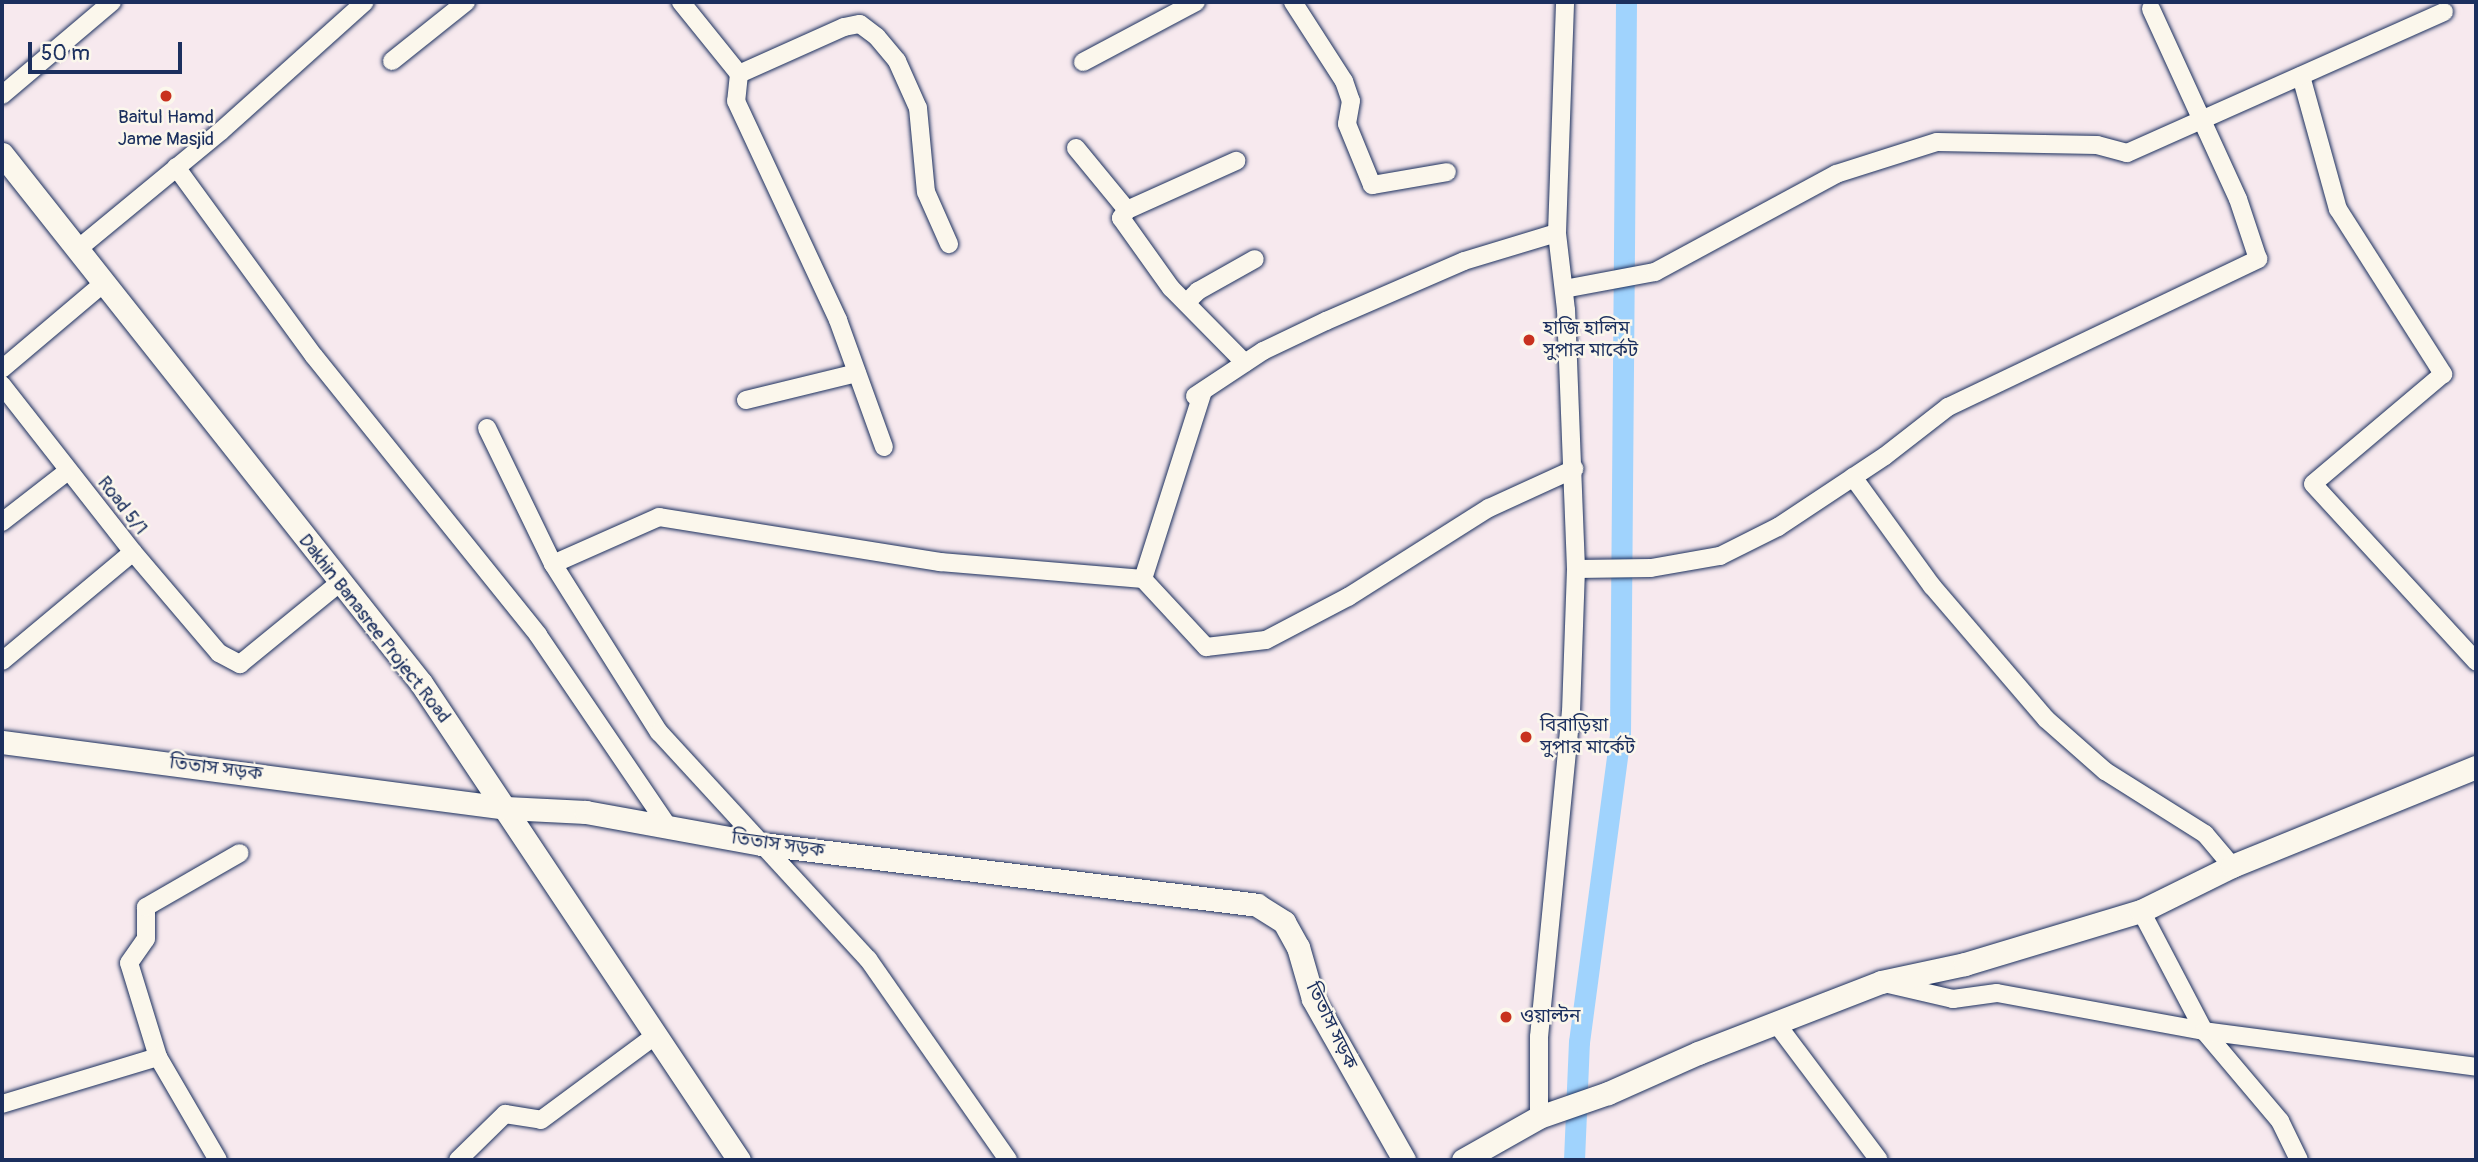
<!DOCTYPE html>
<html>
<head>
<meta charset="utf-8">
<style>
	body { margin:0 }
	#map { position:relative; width:2478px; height:1162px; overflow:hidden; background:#f7e9ee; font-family:Pangolin,"Noto Sans Bengali",sans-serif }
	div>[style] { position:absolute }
	.canal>* { height:21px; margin:-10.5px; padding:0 10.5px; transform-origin:10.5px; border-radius:10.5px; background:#a0d3fd }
	.roads { filter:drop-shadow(0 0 2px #1b2f5e) drop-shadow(0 0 2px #1b2f5e) }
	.minor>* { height:18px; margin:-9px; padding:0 9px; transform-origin:9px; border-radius:9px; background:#fbf7ec }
	.tertiary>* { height:23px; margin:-11.5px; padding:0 11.5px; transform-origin:11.5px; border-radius:11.5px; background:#fbf7ec }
	.dots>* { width:19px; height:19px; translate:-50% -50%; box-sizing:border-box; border:4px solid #fbf7ec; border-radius:50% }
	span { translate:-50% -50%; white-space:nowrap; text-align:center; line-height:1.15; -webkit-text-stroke:5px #fbf7ec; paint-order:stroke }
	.poi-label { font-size:19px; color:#1b2f5e }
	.left { translate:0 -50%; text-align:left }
	.street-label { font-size:19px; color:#1b2f5e }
	.frame { position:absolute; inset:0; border:4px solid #1b2f5e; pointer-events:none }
	.scale { position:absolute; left:28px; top:42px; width:154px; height:32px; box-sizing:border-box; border:4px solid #1b2f5e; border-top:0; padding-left:9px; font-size:21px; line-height:24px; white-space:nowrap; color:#1b2f5e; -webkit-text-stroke:5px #fbf7ec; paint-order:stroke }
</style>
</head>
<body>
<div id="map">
	<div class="canal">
		<div style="left:1574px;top:1160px;width:118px;rotate:-87.6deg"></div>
		<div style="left:1579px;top:1042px;width:310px;rotate:-82.4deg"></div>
		<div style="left:1620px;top:735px;width:733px;rotate:-89.53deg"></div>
	</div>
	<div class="roads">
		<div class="minor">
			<div style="left:681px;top:2px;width:92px;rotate:51.1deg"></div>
			<div style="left:739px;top:74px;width:27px;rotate:96deg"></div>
			<div style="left:736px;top:101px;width:242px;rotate:65deg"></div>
			<div style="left:838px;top:320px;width:135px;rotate:70.1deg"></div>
			<div style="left:1293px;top:2px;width:94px;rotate:57.2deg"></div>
			<div style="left:1344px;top:81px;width:21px;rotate:71deg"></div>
			<div style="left:1351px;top:101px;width:23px;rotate:100deg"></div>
			<div style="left:1347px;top:124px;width:66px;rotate:67.7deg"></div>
			<div style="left:1372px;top:185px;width:76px;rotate:-9.8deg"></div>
			<div style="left:392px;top:61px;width:95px;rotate:-38.6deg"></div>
			<div style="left:1083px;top:62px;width:128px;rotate:-28deg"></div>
			<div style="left:739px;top:74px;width:115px;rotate:-24.1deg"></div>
			<div style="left:844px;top:27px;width:16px;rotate:-11deg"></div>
			<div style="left:860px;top:24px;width:21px;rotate:37deg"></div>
			<div style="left:877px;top:37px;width:31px;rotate:50deg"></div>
			<div style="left:897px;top:61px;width:51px;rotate:65.9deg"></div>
			<div style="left:918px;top:108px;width:84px;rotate:84.6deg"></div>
			<div style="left:926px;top:192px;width:57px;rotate:66.1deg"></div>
			<div style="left:2301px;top:76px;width:138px;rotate:74.5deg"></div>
			<div style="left:2338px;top:209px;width:196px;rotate:57.5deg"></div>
			<div style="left:2443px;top:374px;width:170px;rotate:139.8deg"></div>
			<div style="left:2313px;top:484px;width:241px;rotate:47.4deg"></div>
			<div style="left:2px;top:95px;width:144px;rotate:-40.2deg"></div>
			<div style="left:1076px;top:148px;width:80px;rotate:50.6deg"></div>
			<div style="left:1127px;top:210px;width:10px;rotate:127deg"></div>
			<div style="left:1121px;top:218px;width:86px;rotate:54.5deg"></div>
			<div style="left:1171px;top:288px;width:105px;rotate:45.4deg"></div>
			<div style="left:176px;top:167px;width:234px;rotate:53.9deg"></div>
			<div style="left:314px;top:356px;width:358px;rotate:51.2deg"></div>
			<div style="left:538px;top:635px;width:233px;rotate:55.8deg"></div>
			<div style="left:1127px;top:210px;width:120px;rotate:-24.2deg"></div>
			<div style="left:79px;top:248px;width:184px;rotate:-39.5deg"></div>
			<div style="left:221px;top:131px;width:193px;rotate:-41.9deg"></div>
			<div style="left:1564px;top:289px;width:93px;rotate:-10.6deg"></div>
			<div style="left:1655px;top:272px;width:206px;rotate:-28.4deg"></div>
			<div style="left:1836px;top:174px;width:106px;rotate:-17.6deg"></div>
			<div style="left:1937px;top:142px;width:160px;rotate:1.1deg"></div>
			<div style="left:2097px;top:145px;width:31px;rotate:15deg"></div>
			<div style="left:2127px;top:153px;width:347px;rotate:-24deg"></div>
			<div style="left:1187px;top:302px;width:16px;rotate:-45deg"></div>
			<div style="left:1198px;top:291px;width:65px;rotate:-29.3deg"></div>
			<div style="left:2px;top:369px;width:135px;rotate:-40.2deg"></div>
			<div style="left:2px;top:385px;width:212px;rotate:51.9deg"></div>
			<div style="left:133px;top:552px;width:170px;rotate:140.2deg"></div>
			<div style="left:1195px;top:396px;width:82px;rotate:-33.5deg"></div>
			<div style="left:1263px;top:351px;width:70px;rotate:-25.5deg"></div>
			<div style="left:1326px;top:321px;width:150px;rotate:-23.5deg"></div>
			<div style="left:1464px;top:261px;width:97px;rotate:-16.8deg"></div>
			<div style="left:746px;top:400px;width:114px;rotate:-13.7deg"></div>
			<div style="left:487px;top:428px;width:151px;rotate:64.1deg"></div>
			<div style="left:553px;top:564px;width:199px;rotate:57.8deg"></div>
			<div style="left:659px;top:732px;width:309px;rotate:47.4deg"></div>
			<div style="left:868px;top:959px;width:245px;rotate:55.1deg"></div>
			<div style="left:1853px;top:477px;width:135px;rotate:54.1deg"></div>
			<div style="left:1932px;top:586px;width:175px;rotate:49.4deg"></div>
			<div style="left:2046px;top:719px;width:79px;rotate:41.4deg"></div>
			<div style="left:2105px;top:771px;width:118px;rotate:32.2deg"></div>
			<div style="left:2205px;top:834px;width:42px;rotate:49.8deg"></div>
			<div style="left:2px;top:522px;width:83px;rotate:-37.7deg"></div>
			<div style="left:133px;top:552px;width:133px;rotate:49.6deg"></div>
			<div style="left:219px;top:653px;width:24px;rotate:28deg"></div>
			<div style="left:240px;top:664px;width:127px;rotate:-39.2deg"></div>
			<div style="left:553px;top:564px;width:116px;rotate:-23.9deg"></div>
			<div style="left:659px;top:517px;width:285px;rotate:9.1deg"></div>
			<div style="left:940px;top:562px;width:204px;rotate:4.8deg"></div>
			<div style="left:1143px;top:579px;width:197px;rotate:-72.3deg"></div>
			<div style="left:1576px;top:569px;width:75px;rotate:-0.8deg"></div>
			<div style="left:1651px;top:568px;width:70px;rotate:-9.9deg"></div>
			<div style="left:1720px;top:556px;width:65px;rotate:-26.6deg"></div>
			<div style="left:1778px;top:527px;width:128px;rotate:-33.6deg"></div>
			<div style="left:1885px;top:456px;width:80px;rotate:-37.9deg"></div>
			<div style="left:1948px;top:407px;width:344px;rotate:-25.5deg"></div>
			<div style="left:2258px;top:259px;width:63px;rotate:-108.4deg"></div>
			<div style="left:2238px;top:199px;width:209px;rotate:-114.6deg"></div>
			<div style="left:1143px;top:579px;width:93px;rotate:47.2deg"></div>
			<div style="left:1206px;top:647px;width:60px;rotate:-6.7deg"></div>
			<div style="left:1266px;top:640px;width:93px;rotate:-27.7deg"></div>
			<div style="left:1348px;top:597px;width:167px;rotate:-32.3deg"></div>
			<div style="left:1489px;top:508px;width:94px;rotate:-24.6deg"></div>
			<div style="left:2141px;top:911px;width:136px;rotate:62.3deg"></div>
			<div style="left:2204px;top:1031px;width:118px;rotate:49.8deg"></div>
			<div style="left:2280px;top:1121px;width:43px;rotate:64deg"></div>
			<div style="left:1884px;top:983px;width:71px;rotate:13.1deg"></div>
			<div style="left:1953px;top:999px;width:44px;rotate:-7.8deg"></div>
			<div style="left:1997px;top:993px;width:210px;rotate:10.4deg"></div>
			<div style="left:2204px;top:1031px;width:274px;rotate:7.5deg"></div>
			<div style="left:1776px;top:1023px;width:171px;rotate:53.1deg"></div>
			<div style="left:158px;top:1057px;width:98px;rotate:-107.1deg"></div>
			<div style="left:129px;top:963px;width:29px;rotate:-55deg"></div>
			<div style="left:146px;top:939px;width:32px;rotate:-90deg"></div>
			<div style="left:146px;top:907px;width:108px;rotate:-29.9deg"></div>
			<div style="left:2px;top:1104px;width:163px;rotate:-16.8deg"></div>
			<div style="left:158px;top:1057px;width:119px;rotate:59.8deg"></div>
			<div style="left:1539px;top:1117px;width:80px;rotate:-90deg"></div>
			<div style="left:1539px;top:1037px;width:327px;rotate:-84.4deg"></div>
			<div style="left:1571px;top:712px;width:143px;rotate:-88deg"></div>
			<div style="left:1576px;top:569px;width:259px;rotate:-92.2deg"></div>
			<div style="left:1566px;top:310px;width:78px;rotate:-96.7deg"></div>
			<div style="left:1557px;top:233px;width:231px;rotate:-88deg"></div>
			<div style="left:458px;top:1160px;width:66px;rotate:-44.4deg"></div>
			<div style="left:505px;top:1114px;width:36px;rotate:9deg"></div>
			<div style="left:541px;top:1120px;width:143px;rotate:-36.5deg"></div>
		</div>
		<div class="tertiary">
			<div style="left:2px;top:154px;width:675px;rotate:51.62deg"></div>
			<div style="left:421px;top:683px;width:573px;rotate:56.31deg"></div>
			<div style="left:2px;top:742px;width:508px;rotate:7.46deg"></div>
			<div style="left:506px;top:808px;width:80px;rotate:2.9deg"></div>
			<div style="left:586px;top:812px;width:179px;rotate:10.3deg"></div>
			<div style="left:762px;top:844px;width:499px;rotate:7deg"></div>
			<div style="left:1257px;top:905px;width:32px;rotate:32deg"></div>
			<div style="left:1284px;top:922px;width:29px;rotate:61deg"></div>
			<div style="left:1298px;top:947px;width:54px;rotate:73.9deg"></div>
			<div style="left:1313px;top:999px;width:185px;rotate:60.5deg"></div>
			<div style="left:1463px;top:1160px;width:87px;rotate:-29.5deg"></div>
			<div style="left:1539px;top:1117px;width:73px;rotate:-19.2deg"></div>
			<div style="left:1608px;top:1093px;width:98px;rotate:-24deg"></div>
			<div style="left:1698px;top:1053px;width:196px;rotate:-21.2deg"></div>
			<div style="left:1881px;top:982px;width:86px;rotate:-12.1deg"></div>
			<div style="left:1965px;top:964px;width:184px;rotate:-16.8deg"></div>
			<div style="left:2141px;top:911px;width:102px;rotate:-26.3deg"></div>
			<div style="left:2232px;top:866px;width:263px;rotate:-22.1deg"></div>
		</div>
	</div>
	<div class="dots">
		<div style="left:166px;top:96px;background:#c8321e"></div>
		<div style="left:1529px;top:340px;background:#c8321e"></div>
		<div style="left:1526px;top:737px;background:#c8321e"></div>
		<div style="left:1506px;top:1017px;background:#c8321e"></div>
	</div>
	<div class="poi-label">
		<span style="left:166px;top:129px">Baitul Hamd<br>Jame Masjid</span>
		<span class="left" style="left:1543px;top:340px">হাজি হালিম<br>সুপার মার্কেট</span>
		<span class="left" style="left:1540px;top:737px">বিবাড়িয়া<br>সুপার মার্কেট</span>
		<span class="left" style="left:1520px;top:1017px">ওয়াল্টন</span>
	</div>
	<div class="street-label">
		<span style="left:122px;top:506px;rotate:52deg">Road 5/1</span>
		<span style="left:374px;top:629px;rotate:52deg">Dakhin Banasree Project Road</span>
		<span style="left:216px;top:769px;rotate:7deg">তিতাস সড়ক</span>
		<span style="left:778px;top:845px;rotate:8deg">তিতাস সড়ক</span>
		<span style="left:1331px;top:1026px;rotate:64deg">তিতাস সড়ক</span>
	</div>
	<div class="frame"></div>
	<div class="scale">50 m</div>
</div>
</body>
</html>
